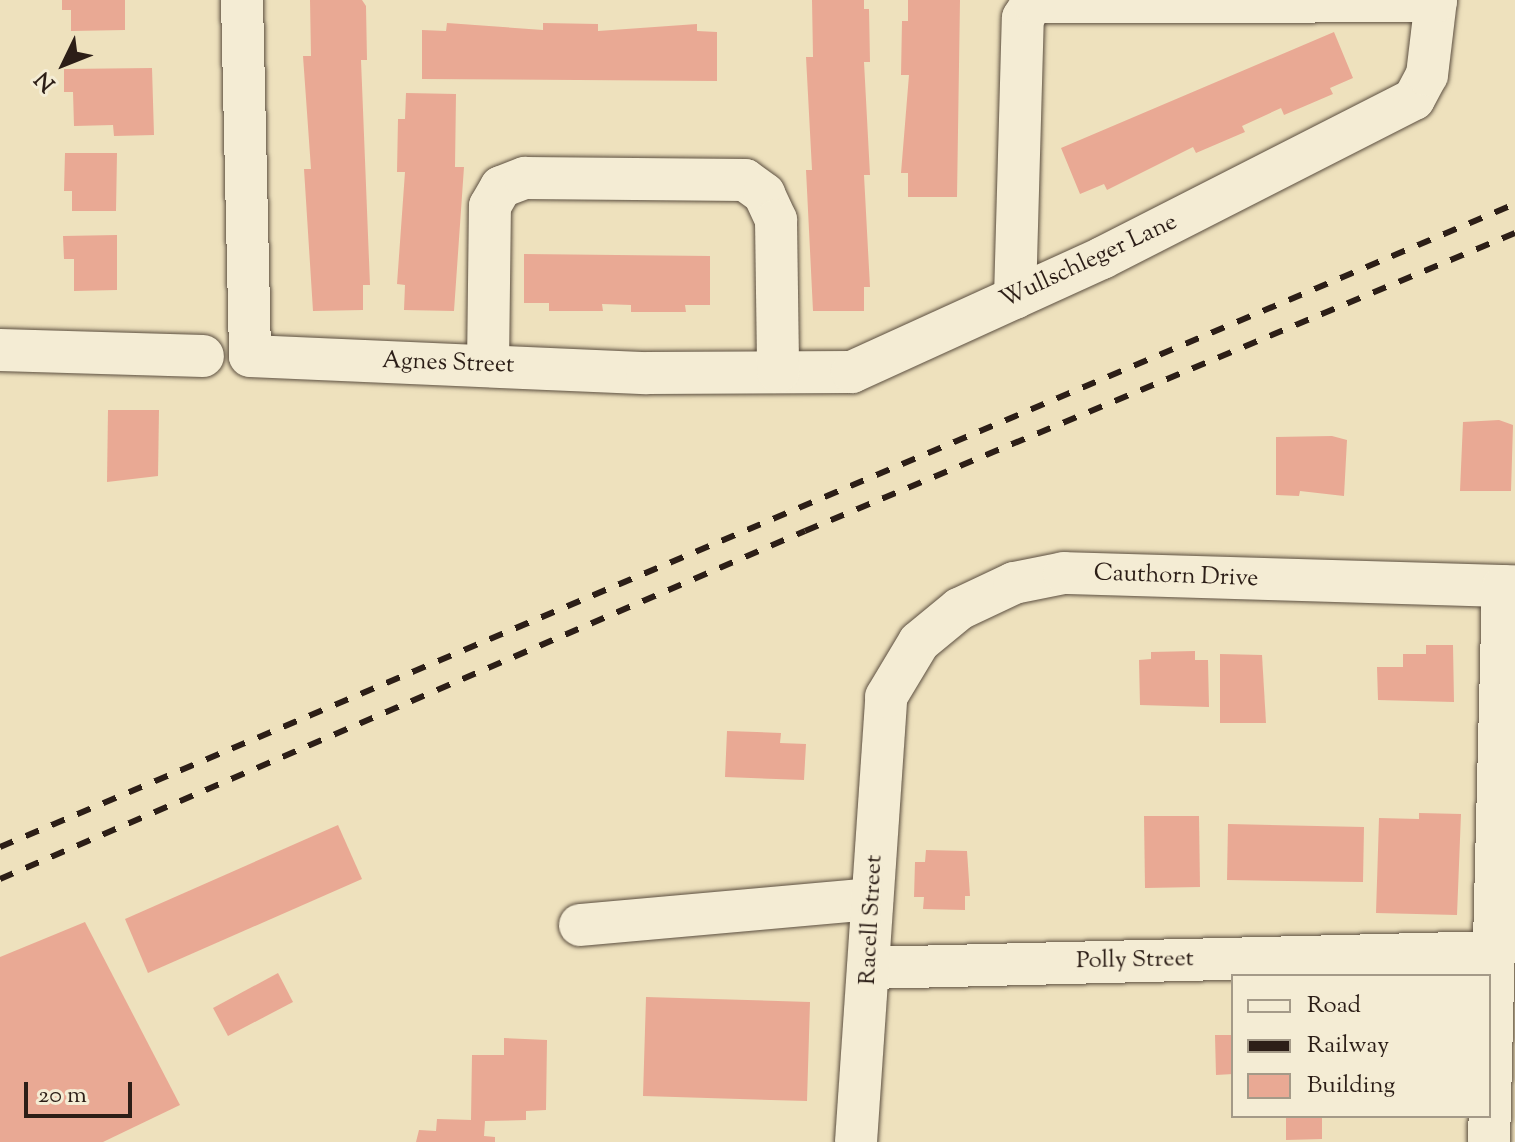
<!DOCTYPE html>
<html>
<head>
<meta charset="utf-8">
<style>
	body { margin:0 }
	#map { position:relative; width:1515px; height:1142px; overflow:hidden; background:#eee1bd; font-family:"Sorts Mill Goudy",serif }
	div>[style] { position:absolute }
	.building>* { inset:0; background:#e9a994 }
	.roads { filter:drop-shadow(0 0 2px #5c4f40) drop-shadow(0 0 2px #5c4f40) }
	.minor>* { height:42px; margin:-21px; padding:0 21px; transform-origin:21px; border-radius:21px; background:#f4ecd4 }
	.rail>* { height:6px; margin-top:-3px; transform-origin:0; background:repeating-linear-gradient(90deg,#2c1e17 0 14px,transparent 0 28px) }
	span { translate:-50% -50%; white-space:nowrap; text-align:center; line-height:1.15; -webkit-text-stroke:6px #f4ecd4; paint-order:stroke }
	.street-label { font-size:24px; color:#2c1e17 }
	.legend { position:absolute; left:1231px; top:974px; width:260px; height:144px; box-sizing:border-box; background:#f4ecd4; border:2px solid #a49a88; margin:0; padding:10px 14px; list-style:none; font-size:24px; color:#2c1e17 }
	.legend li { display:flex; align-items:center; gap:16px; height:40px }
	.legend b { width:40px; border:2px solid #a49a88 }
	.north { position:absolute; left:24px; top:24px; width:80px; height:80px; -webkit-text-stroke:6px #f4ecd4; paint-order:stroke; rotate:227deg; font-size:22px; font-weight:700; line-height:32px; text-align:center; color:#2c1e17 }
	.north::after { content:''; display:block; margin:auto; width:28px; height:36px; background:#2c1e17; clip-path:polygon(50% 0,100% 100%,50% 72%,0 100%) }
	.scale { position:absolute; left:24px; top:1082px; width:108px; height:36px; box-sizing:border-box; border:4px solid #2c1e17; border-top:0; padding-left:10px; font-size:24px; line-height:28px; white-space:nowrap; color:#2c1e17; -webkit-text-stroke:6px #f4ecd4; paint-order:stroke }
</style>
</head>
<body>
<div id="map">
	<div class="building">
		<div style="clip-path:polygon(62px 0,125px 0,125px 30px,71px 31px,71px 10px,62px 10px)"></div>
		<div style="clip-path:polygon(310px 0,362px 0,366px 6px,367px 60px,361px 60px,370px 285px,363px 285px,363px 310px,313px 311px,304px 169px,311px 169px,303px 56px,311px 56px)"></div>
		<div style="clip-path:polygon(812px 0,864px 0,864px 9px,869px 9px,870px 62px,864px 62px,870px 175px,864px 175px,870px 287px,864px 287px,864px 311px,813px 311px,806px 170px,812px 170px,806px 57px,813px 57px)"></div>
		<div style="clip-path:polygon(908px 0,960px 0,957px 197px,908px 197px,908px 173px,901px 173px,909px 75px,901px 75px,902px 21px,908px 21px)"></div>
		<div style="clip-path:polygon(447px 23px,543px 30px,543px 23px,598px 24px,598px 31px,697px 24px,697px 31px,717px 32px,717px 81px,422px 79px,422px 30px,446px 31px)"></div>
		<div style="clip-path:polygon(1334px 32px,1353px 78px,1330px 88px,1333px 94px,1284px 115px,1281px 108px,1242px 126px,1245px 132px,1196px 153px,1193px 147px,1107px 190px,1104px 184px,1080px 194px,1061px 148px)"></div>
		<div style="clip-path:polygon(152px 68px,154px 135px,114px 136px,113px 125px,74px 126px,73px 92px,64px 92px,64px 69px)"></div>
		<div style="clip-path:polygon(406px 93px,456px 94px,455px 167px,464px 167px,454px 311px,404px 310px,405px 285px,397px 284px,405px 172px,397px 172px,398px 119px,405px 119px)"></div>
		<div style="clip-path:polygon(65px 153px,117px 153px,116px 211px,72px 211px,72px 191px,64px 191px)"></div>
		<div style="clip-path:polygon(117px 235px,117px 290px,74px 291px,74px 259px,64px 259px,63px 236px)"></div>
		<div style="clip-path:polygon(524px 254px,710px 256px,710px 305px,685px 305px,686px 312px,631px 312px,631px 305px,602px 304px,603px 311px,549px 311px,549px 303px,524px 303px)"></div>
		<div style="clip-path:polygon(108px 410px,159px 410px,158px 476px,107px 482px)"></div>
		<div style="clip-path:polygon(1499px 420px,1513px 425px,1511px 491px,1460px 491px,1463px 422px)"></div>
		<div style="clip-path:polygon(1332px 436px,1347px 440px,1344px 496px,1300px 491px,1299px 496px,1276px 495px,1276px 437px)"></div>
		<div style="clip-path:polygon(1426px 645px,1453px 645px,1454px 702px,1378px 700px,1377px 667px,1403px 667px,1403px 654px,1426px 654px)"></div>
		<div style="clip-path:polygon(1195px 651px,1195px 660px,1208px 660px,1209px 707px,1140px 705px,1139px 660px,1151px 659px,1151px 652px)"></div>
		<div style="clip-path:polygon(1220px 654px,1262px 655px,1266px 723px,1220px 723px)"></div>
		<div style="clip-path:polygon(727px 731px,781px 733px,780px 743px,806px 744px,804px 780px,725px 777px)"></div>
		<div style="clip-path:polygon(1419px 813px,1461px 814px,1457px 915px,1376px 913px,1379px 818px,1419px 819px)"></div>
		<div style="clip-path:polygon(1144px 816px,1199px 816px,1200px 887px,1145px 888px)"></div>
		<div style="clip-path:polygon(1228px 824px,1364px 827px,1363px 882px,1227px 880px)"></div>
		<div style="clip-path:polygon(338px 825px,362px 879px,148px 973px,125px 919px)"></div>
		<div style="clip-path:polygon(926px 850px,967px 851px,970px 896px,965px 896px,965px 910px,923px 909px,924px 897px,914px 897px,915px 862px,925px 862px)"></div>
		<div style="clip-path:polygon(85px 922px,180px 1105px,103px 1142px,0 1142px,0 957px)"></div>
		<div style="clip-path:polygon(278px 973px,293px 1002px,228px 1036px,213px 1008px)"></div>
		<div style="clip-path:polygon(646px 997px,810px 1002px,807px 1101px,643px 1096px)"></div>
		<div style="clip-path:polygon(1215px 1035px,1233px 1035px,1233px 1074px,1216px 1075px)"></div>
		<div style="clip-path:polygon(504px 1038px,547px 1040px,546px 1110px,526px 1111px,526px 1120px,485px 1121px,484px 1136px,495px 1137px,495px 1142px,416px 1142px,419px 1130px,436px 1131px,437px 1119px,471px 1120px,472px 1055px,504px 1055px)"></div>
		<div style="clip-path:polygon(1286px 1116px,1322px 1116px,1322px 1139px,1286px 1140px)"></div>
	</div>
	<div class="roads">
		<div class="minor">
			<div style="left:242px;top:0;width:356px;rotate:88.7deg"></div>
			<div style="left:250px;top:356px;width:397px;rotate:2.5deg"></div>
			<div style="left:647px;top:373px;width:205px;rotate:-0.3deg"></div>
			<div style="left:852px;top:372px;width:275px;rotate:-24.5deg"></div>
			<div style="left:1102px;top:258px;width:350px;rotate:-27deg"></div>
			<div style="left:1414px;top:99px;width:27px;rotate:-62deg"></div>
			<div style="left:1427px;top:75px;width:76px;rotate:-83.2deg"></div>
			<div style="left:1015px;top:298px;width:280px;rotate:-88.4deg"></div>
			<div style="left:1023px;top:18px;width:19px;rotate:-58deg"></div>
			<div style="left:1033px;top:2px;width:403px;rotate:-0.1deg"></div>
			<div style="left:0;top:350px;width:203px;rotate:1.7deg"></div>
			<div style="left:488px;top:366px;width:160px;rotate:-89.3deg"></div>
			<div style="left:490px;top:206px;width:22px;rotate:-60deg"></div>
			<div style="left:501px;top:187px;width:26px;rotate:-21deg"></div>
			<div style="left:525px;top:178px;width:220px;rotate:0.5deg"></div>
			<div style="left:745px;top:180px;width:24px;rotate:36deg"></div>
			<div style="left:764px;top:194px;width:29px;rotate:65deg"></div>
			<div style="left:776px;top:220px;width:152px;rotate:89.2deg"></div>
			<div style="left:580px;top:925px;width:293px;rotate:-5.1deg"></div>
			<div style="left:870px;top:968px;width:626px;rotate:-1.46deg"></div>
			<div style="left:856px;top:1142px;width:446px;rotate:-86.1deg"></div>
			<div style="left:886px;top:697px;width:64px;rotate:-59deg"></div>
			<div style="left:919px;top:642px;width:52px;rotate:-39.5deg"></div>
			<div style="left:959px;top:609px;width:61px;rotate:-25.3deg"></div>
			<div style="left:1014px;top:583px;width:51px;rotate:-11.3deg"></div>
			<div style="left:1064px;top:573px;width:451px;rotate:1.7deg"></div>
			<div style="left:1489px;top:1142px;width:556px;rotate:-88.56deg"></div>
		</div>
	</div>
	<div class="rail">
		<div style="left:0;top:847px;width:1646px;rotate:-23deg"></div>
		<div style="left:0;top:879px;width:877px;rotate:-23.38deg"></div>
		<div style="left:805px;top:531px;width:770px;rotate:-22.77deg"></div>
	</div>
	<div class="street-label">
		<span style="left:1089px;top:262px;rotate:-25deg">Wullschleger Lane</span>
		<span style="left:448px;top:364px;rotate:2deg">Agnes Street</span>
		<span style="left:1176px;top:577px;rotate:2deg">Cauthorn Drive</span>
		<span style="left:872px;top:920px;rotate:-87deg">Racell Street</span>
		<span style="left:1135px;top:961px;rotate:-1deg">Polly Street</span>
	</div>
	<ul class="legend">
	<li><b style="height:10px;background:#f4ecd4"></b>Road</li>
	<li><b style="height:10px;background:#2c1e17"></b>Railway</li>
	<li><b style="height:22px;background:#e9a994"></b>Building</li>
	</ul>
	<div class="north">N</div>
	<div class="scale">20 m</div>
</div>
</body>
</html>
